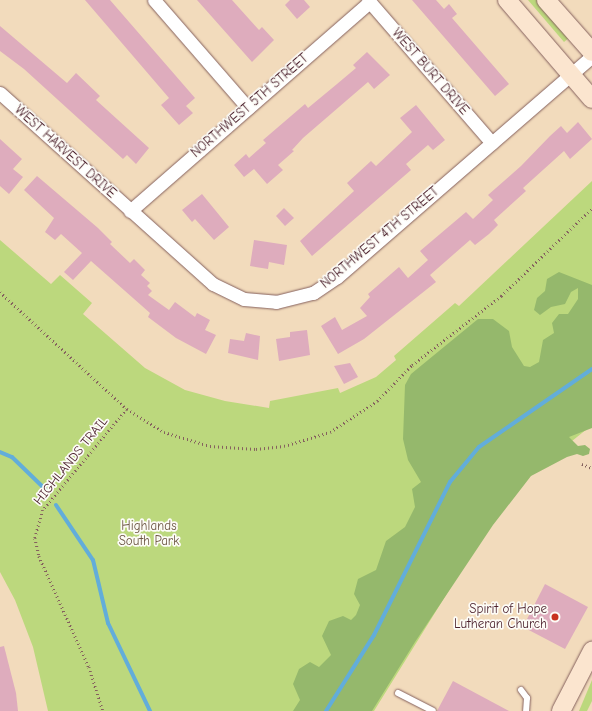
<!DOCTYPE html>
<html>
<head>
<meta charset="utf-8">
<style>
	body { margin:0 }
	#map { position:relative; width:592px; height:711px; overflow:hidden; background:#f2dbbc; font-family:"Comic Neue",sans-serif }
	div>[style] { position:absolute }
	.green>* { inset:0; background:#bcd87d }
	.forest>* { inset:0; background:#95b86c }
	.stream>* { height:4px; margin:-2px; padding:0 2px; transform-origin:2px; border-radius:2px; background:#62adda }
	.building>* { inset:0; background:#deacbd }
	.path>* { height:2.5px; margin-top:-1.25px; transform-origin:0; background:repeating-linear-gradient(90deg,#85615e 0 1px,transparent 0 4px) }
	.roads { filter:drop-shadow(0 0 1px #85615e) drop-shadow(0 0 1px #85615e) }
	.lane>* { height:6px; margin:-3px; padding:0 3px; transform-origin:3px; border-radius:3px; background:#fff }
	.street>* { height:13px; margin:-6.5px; padding:0 6.5px; transform-origin:6.5px; border-radius:6.5px; background:#fff }
	.secondary>* { height:18px; margin:-9px; padding:0 9px; transform-origin:9px; border-radius:9px; background:#fbe5cf }
	.dots>* { width:11px; height:11px; translate:-50% -50%; box-sizing:border-box; border:2px solid #fdfcf7; border-radius:50% }
	span { translate:-50% -50%; white-space:nowrap; text-align:center; line-height:1.15; -webkit-text-stroke:3.5px #fdfcf7; paint-order:stroke }
	.street-label { font-size:13px; color:#4a1f2b }
	.park-label { font-size:13px; color:#6c5644 }
	.poi-label { font-size:13px; color:#4a1f2b }
	.right { translate:-100% -50%; text-align:right }
</style>
</head>
<body>
<div id="map">
	<div class="green">
		<div style="clip-path:polygon(528px 0,537px 0,570px 37px,564px 42px)"></div>
		<div style="clip-path:polygon(592px 181px,592px 425px,522px 481px,464px 566px,374px 711px,48px 711px,33px 647px,15px 600px,0 572px,0 240px,51px 284px,60px 275px,92px 303px,83px 314px,145px 368px,185px 390px,225px 401px,269px 408px,270px 401px,338px 388px,340px 393px,376px 377px,396px 360px,394px 356px,455px 303px,459px 306px)"></div>
		<div style="clip-path:polygon(592px 680px,592px 701px,587px 711px,579px 711px)"></div>
	</div>
	<div class="forest">
		<div style="clip-path:polygon(559px 272px,592px 285px,592px 428px,569px 437px,578px 446px,585px 445px,590px 449px,589px 454px,583px 456px,577px 454px,567px 457px,531px 476px,493px 525px,415px 642px,372px 711px,293px 711px,300px 700px,293px 684px,299px 669px,310px 662px,319px 667px,331px 655px,322px 636px,329px 621px,343px 616px,351px 620px,356px 615px,360px 605px,354px 594px,358px 579px,376px 570px,386px 541px,405px 527px,415px 507px,412px 489px,421px 482px,408px 460px,403px 439px,405px 385px,411px 374px,478px 319px,493px 319px,509px 331px,512px 347px,524px 366px,530px 367px,539px 362px,543px 340px,554px 333px,552px 323px,559px 314px,568px 314px,578px 299px,578px 288px,571px 292px,565px 304px,551px 307px,540px 315px,534px 310px,537px 298px,545px 291px,547px 279px)"></div>
	</div>
	<div class="stream">
		<div style="left:0;top:452px;width:13px;rotate:23deg"></div>
		<div style="left:12px;top:457px;width:47px;rotate:44.1deg"></div>
		<div style="left:56px;top:505px;width:66px;rotate:56.1deg"></div>
		<div style="left:93px;top:560px;width:65px;rotate:76.6deg"></div>
		<div style="left:108px;top:623px;width:98px;rotate:64.5deg"></div>
		<div style="left:326px;top:711px;width:90px;rotate:-57.7deg"></div>
		<div style="left:374px;top:635px;width:171px;rotate:-63.6deg"></div>
		<div style="left:450px;top:482px;width:45px;rotate:-50.4deg"></div>
		<div style="left:479px;top:447px;width:137px;rotate:-34.6deg"></div>
	</div>
	<div class="building">
		<div style="clip-path:polygon(85px 0,110px 0,195px 98px,186px 106px,193px 113px,179px 125px,161px 105px,169px 98px)"></div>
		<div style="clip-path:polygon(197px 0,232px 0,259px 30px,262px 27px,274px 40px,252px 62px)"></div>
		<div style="clip-path:polygon(290px 0,304px 0,310px 7px,297px 19px,285px 5px)"></div>
		<div style="clip-path:polygon(412px 0,436px 0,444px 9px,449px 4px,457px 14px,452px 18px,509px 84px,495px 96px)"></div>
		<div style="clip-path:polygon(0 26px,67px 83px,76px 73px,100px 96px,96px 100px,149px 148px,136px 164px,127px 155px,123px 159px,24px 69px,0 51px)"></div>
		<div style="clip-path:polygon(367px 52px,390px 75px,374px 89px,368px 82px,303px 138px,292px 150px,294px 151px,278px 165px,283px 170px,267px 184px,254px 169px,244px 177px,234px 165px,246px 154px,249px 158px,266px 143px,263px 140px,305px 104px,308px 108px,337px 84px,356px 68px,353px 65px)"></div>
		<div style="clip-path:polygon(416px 105px,445px 140px,433px 150px,428px 145px,406px 164px,411px 170px,312px 256px,300px 241px,354px 191px,347px 183px,371px 161px,376px 166px,412px 132px,400px 118px)"></div>
		<div style="clip-path:polygon(578px 122px,592px 139px,570px 159px,564px 151px,523px 188px,526px 191px,494px 220px,498px 225px,489px 234px,475px 245px,470px 240px,430px 275px,436px 282px,364px 339px,338px 354px,321px 326px,335px 317px,342px 330px,367px 316px,360px 308px,370px 297px,368px 294px,399px 267px,408px 278px,428px 260px,420px 251px,466px 212px,473px 219px,493px 200px,488px 195px,521px 166px,550px 136px,561px 126px,567px 133px)"></div>
		<div style="clip-path:polygon(0 139px,22px 159px,13px 169px,23px 177px,9px 194px,0 186px)"></div>
		<div style="clip-path:polygon(37px 176px,98px 228px,112px 242px,110px 244px,130px 263px,134px 259px,145px 270px,141px 275px,150px 283px,147px 286px,152px 291px,148px 295px,169px 310px,175px 302px,195px 317px,197px 313px,210px 320px,205px 330px,216px 335px,206px 354px,176px 338px,148px 317px,150px 313px,91px 261px,73px 280px,64px 272px,82px 253px,61px 234px,55px 240px,45px 232px,54px 218px,24px 190px)"></div>
		<div style="clip-path:polygon(202px 194px,229px 227px,214px 240px,195px 219px,192px 222px,182px 210px)"></div>
		<div style="clip-path:polygon(284px 208px,294px 218px,285px 226px,276px 216px)"></div>
		<div style="clip-path:polygon(254px 240px,287px 245px,284px 265px,269px 262px,268px 269px,250px 266px)"></div>
		<div style="clip-path:polygon(307px 330px,310px 355px,279px 361px,276px 339px,290px 337px,290px 332px)"></div>
		<div style="clip-path:polygon(246px 333px,260px 336px,258px 360px,228px 353px,230px 339px,244px 341px)"></div>
		<div style="clip-path:polygon(350px 363px,358px 377px,344px 384px,334px 366px)"></div>
		<div style="clip-path:polygon(545px 584px,588px 607px,565px 649px,523px 627px)"></div>
		<div style="clip-path:polygon(4px 646px,16px 693px,18px 711px,0 711px,0 647px)"></div>
		<div style="clip-path:polygon(453px 681px,509px 711px,437px 711px)"></div>
	</div>
	<div class="path">
		<div style="left:0;top:292px;width:173px;rotate:42.7deg"></div>
		<div style="left:127px;top:409px;width:131px;rotate:129.7deg"></div>
		<div style="left:43px;top:510px;width:29px;rotate:106deg"></div>
		<div style="left:35px;top:538px;width:18px;rotate:77deg"></div>
		<div style="left:39px;top:556px;width:122px;rotate:65.8deg"></div>
		<div style="left:89px;top:667px;width:46px;rotate:72.3deg"></div>
		<div style="left:127px;top:409px;width:44px;rotate:31.9deg"></div>
		<div style="left:164px;top:432px;width:48px;rotate:16.9deg"></div>
		<div style="left:210px;top:446px;width:46px;rotate:3.7deg"></div>
		<div style="left:256px;top:449px;width:28px;rotate:-6deg"></div>
		<div style="left:284px;top:446px;width:48px;rotate:-16.9deg"></div>
		<div style="left:330px;top:432px;width:56px;rotate:-33.4deg"></div>
		<div style="left:377px;top:401px;width:50px;rotate:-45.8deg"></div>
		<div style="left:412px;top:365px;width:113px;rotate:-37.8deg"></div>
		<div style="left:501px;top:296px;width:127px;rotate:-44deg"></div>
		<div style="left:582px;top:464px;width:11px;rotate:22deg"></div>
	</div>
	<div class="roads">
		<div class="lane">
			<div style="left:521px;top:690px;width:10px;rotate:53deg"></div>
			<div style="left:527px;top:698px;width:13px;rotate:94deg"></div>
			<div style="left:398px;top:693px;width:39px;rotate:27deg"></div>
		</div>
		<div class="street">
			<div style="left:154px;top:0;width:143px;rotate:49deg"></div>
			<div style="left:368px;top:0;width:189px;rotate:49.1deg"></div>
			<div style="left:0;top:93px;width:286px;rotate:41.9deg"></div>
			<div style="left:213px;top:284px;width:34px;rotate:26deg"></div>
			<div style="left:244px;top:299px;width:32px;rotate:5deg"></div>
			<div style="left:276px;top:302px;width:38px;rotate:-14deg"></div>
			<div style="left:313px;top:293px;width:29px;rotate:-34deg"></div>
			<div style="left:337px;top:277px;width:337px;rotate:-40.9deg"></div>
			<div style="left:130px;top:211px;width:318px;rotate:-41.1deg"></div>
		</div>
		<div class="secondary">
			<div style="left:507px;top:0;width:130px;rotate:49.4deg"></div>
			<div style="left:546px;top:0;width:69px;rotate:48.5deg"></div>
			<div style="left:561px;top:711px;width:68px;rotate:-62.7deg"></div>
		</div>
	</div>
	<div class="dots">
		<div style="left:555px;top:617px;background:#c8321e"></div>
	</div>
	<div class="street-label">
		<span style="left:430px;top:72px;rotate:49deg">WEST BURT DRIVE</span>
		<span style="left:250px;top:106px;rotate:-41deg">NORTHWEST 5TH STREET</span>
		<span style="left:65px;top:152px;rotate:42deg">WEST HARVEST DRIVE</span>
		<span style="left:380px;top:238px;rotate:-40deg">NORTHWEST 4TH STREET</span>
		<span style="left:71px;top:461px;rotate:-51deg">HIGHLANDS TRAIL</span>
	</div>
	<div class="park-label">
		<span style="left:149px;top:534px">Highlands<br>South Park</span>
	</div>
	<div class="poi-label">
		<span class="right" style="left:547px;top:617px">Spirit of Hope<br>Lutheran Church</span>
	</div>
</div>
</body>
</html>
